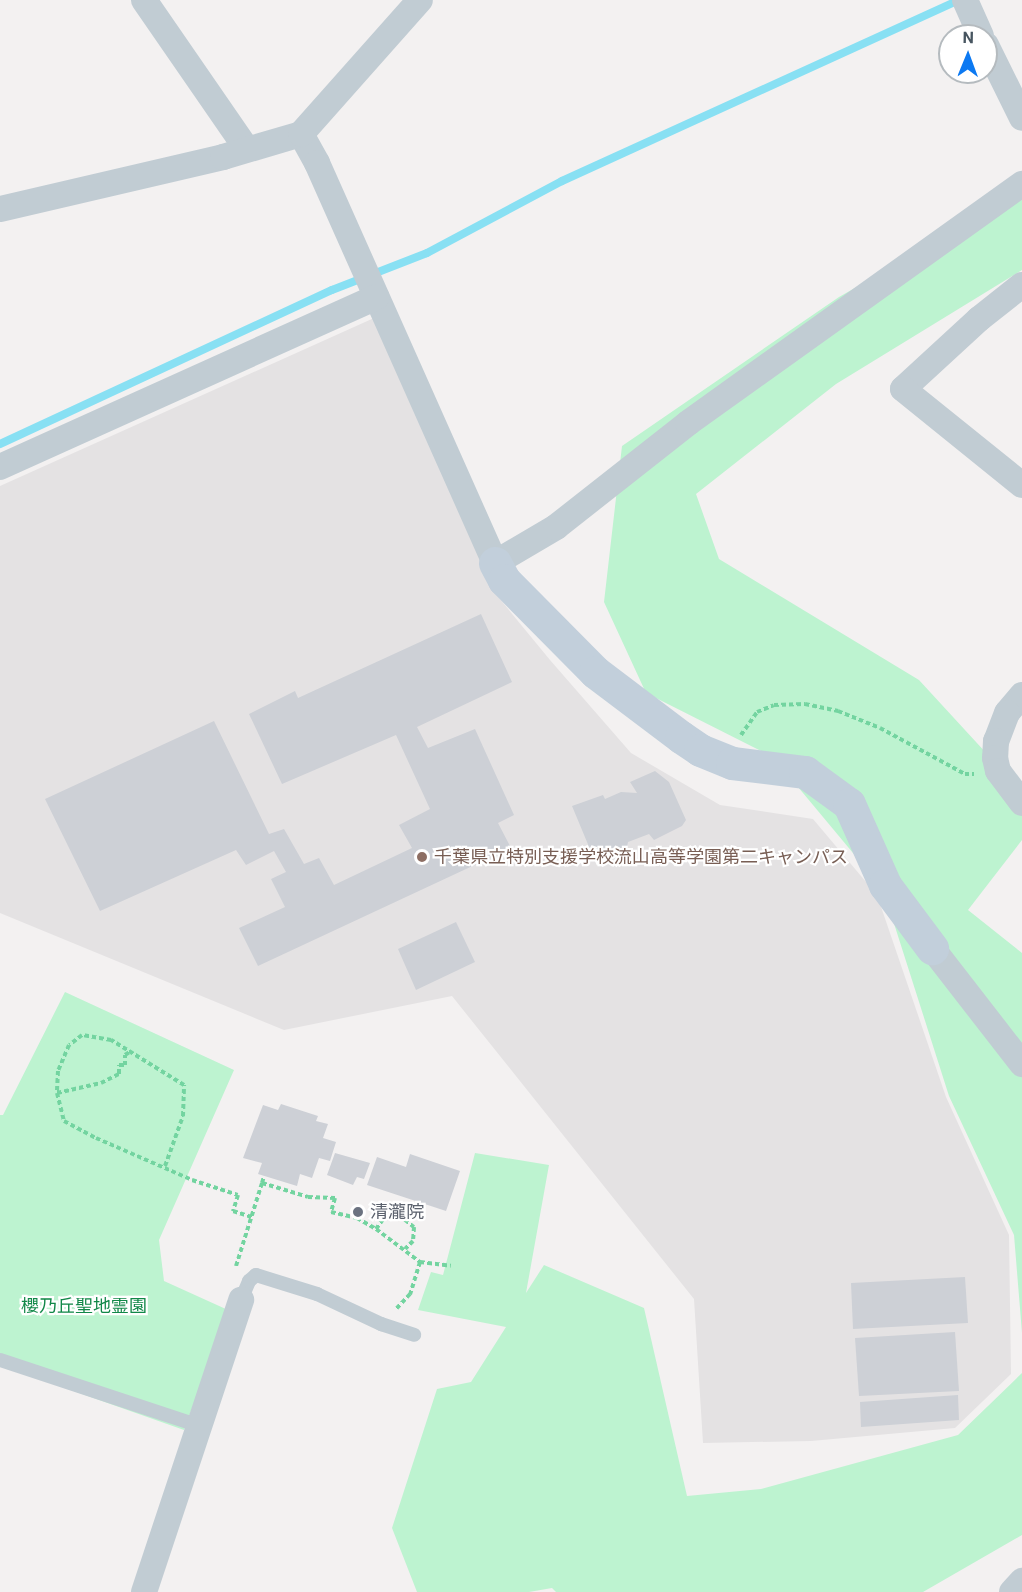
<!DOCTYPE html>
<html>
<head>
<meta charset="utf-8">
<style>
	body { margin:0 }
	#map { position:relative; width:1022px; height:1592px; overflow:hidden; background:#f3f1f1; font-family:Roboto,"Noto Sans JP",sans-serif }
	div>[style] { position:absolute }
	.education>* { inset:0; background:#e4e2e3 }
	.green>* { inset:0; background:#bdf3d0 }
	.stream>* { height:8px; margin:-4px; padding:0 4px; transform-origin:4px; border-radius:4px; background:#88e0f3 }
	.building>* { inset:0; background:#cdd0d6 }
	.path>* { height:4px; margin-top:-2px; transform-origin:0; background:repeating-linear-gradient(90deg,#73d4a0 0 4.5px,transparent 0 7.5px) }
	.lane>* { height:14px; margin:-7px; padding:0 7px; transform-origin:7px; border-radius:7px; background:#c1ccd3 }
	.street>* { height:26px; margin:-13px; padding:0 13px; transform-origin:13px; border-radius:13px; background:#c1ccd3 }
	.secondary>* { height:33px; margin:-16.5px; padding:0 16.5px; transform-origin:16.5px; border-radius:16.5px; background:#c2cfdb }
	.dots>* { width:16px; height:16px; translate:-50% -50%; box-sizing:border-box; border:3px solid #fff; border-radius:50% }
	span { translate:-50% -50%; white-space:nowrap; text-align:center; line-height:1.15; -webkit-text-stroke:4.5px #fff; paint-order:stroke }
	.education-label { font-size:18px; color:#785e54 }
	.left { translate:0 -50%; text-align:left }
	.worship-label { font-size:18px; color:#5b616d }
	.park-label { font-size:18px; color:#118848 }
	.north { position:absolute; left:938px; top:24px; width:60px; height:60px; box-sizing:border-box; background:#fff; border:2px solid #b5bbbf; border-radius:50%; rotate:1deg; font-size:16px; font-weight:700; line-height:24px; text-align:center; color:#475560 }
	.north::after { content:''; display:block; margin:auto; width:21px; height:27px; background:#0c79f2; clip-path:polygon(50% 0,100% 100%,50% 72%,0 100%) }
</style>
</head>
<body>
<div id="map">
	<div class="education">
		<div style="clip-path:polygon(374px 318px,499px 598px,550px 660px,631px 753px,720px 805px,813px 819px,877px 895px,946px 1097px,1009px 1235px,1011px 1374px,955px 1428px,811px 1441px,703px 1443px,694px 1299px,452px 996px,284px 1030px,0 913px,0 486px)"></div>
	</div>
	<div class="green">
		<div style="clip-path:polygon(1022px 198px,1022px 270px,836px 384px,696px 494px,719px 559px,919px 680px,1022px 792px,1022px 840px,968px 910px,1022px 953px,1022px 1333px,1014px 1235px,949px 1096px,883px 889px,773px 757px,646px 693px,604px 602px,622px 446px,839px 297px,1000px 206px)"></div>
		<div style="clip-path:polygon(65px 992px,234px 1070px,159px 1240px,164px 1281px,228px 1310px,184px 1430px,0 1365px,0 1115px,3px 1115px)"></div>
		<div style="clip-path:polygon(475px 1153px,549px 1165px,526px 1293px,544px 1265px,644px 1308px,687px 1496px,761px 1489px,958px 1435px,1022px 1373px,1022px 1535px,923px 1592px,556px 1592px,552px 1588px,529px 1592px,417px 1592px,392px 1528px,437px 1389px,471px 1382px,506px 1327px,418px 1310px,431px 1272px,443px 1275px)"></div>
	</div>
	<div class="stream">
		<div style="left:0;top:444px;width:366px;rotate:-24.9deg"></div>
		<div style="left:332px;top:290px;width:102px;rotate:-21.3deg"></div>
		<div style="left:427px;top:253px;width:153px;rotate:-28.1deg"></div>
		<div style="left:562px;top:181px;width:436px;rotate:-24.5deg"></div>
	</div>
	<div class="building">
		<div style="clip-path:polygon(481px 614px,512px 682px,417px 727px,428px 748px,475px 729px,514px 815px,498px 823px,511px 848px,258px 966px,239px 928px,285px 907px,271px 879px,286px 872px,274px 851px,246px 865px,236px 850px,100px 911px,45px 799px,214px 721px,269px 834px,284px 829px,304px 864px,319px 858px,334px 885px,412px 848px,399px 825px,430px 809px,396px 735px,282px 784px,249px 714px,295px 691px,298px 698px)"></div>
		<div style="clip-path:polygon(655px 771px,669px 782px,686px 820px,682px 826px,654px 840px,649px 834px,628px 842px,626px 852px,599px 861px,592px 854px,572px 806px,603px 795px,605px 799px,621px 792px,637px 793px,630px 782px)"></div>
		<div style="clip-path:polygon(456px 922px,475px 962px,416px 990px,398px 949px)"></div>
		<div style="clip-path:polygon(281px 1104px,318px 1116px,316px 1121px,328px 1124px,323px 1138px,336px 1142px,330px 1161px,319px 1158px,312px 1178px,300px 1174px,297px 1186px,258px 1174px,262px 1163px,243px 1158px,263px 1105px,278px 1110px)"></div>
		<div style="clip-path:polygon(335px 1153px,370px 1163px,364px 1179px,357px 1177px,353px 1185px,327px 1175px)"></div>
		<div style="clip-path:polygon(410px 1154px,460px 1171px,446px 1211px,367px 1185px,377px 1157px,406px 1167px)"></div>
		<div style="clip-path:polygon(965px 1277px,968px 1323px,853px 1329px,851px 1283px)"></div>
		<div style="clip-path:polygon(955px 1332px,959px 1391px,859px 1396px,855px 1338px)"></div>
		<div style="clip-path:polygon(958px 1395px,959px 1420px,861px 1427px,860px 1402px)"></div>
	</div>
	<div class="path">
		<div style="left:741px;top:735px;width:28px;rotate:-55deg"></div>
		<div style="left:757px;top:712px;width:18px;rotate:-22deg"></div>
		<div style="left:774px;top:705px;width:31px;rotate:-2deg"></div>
		<div style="left:805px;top:704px;width:34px;rotate:12deg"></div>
		<div style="left:838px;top:711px;width:45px;rotate:22deg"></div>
		<div style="left:880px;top:728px;width:97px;rotate:28.4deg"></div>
		<div style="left:965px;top:774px;width:9px"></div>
		<div style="left:57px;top:1093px;width:45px;rotate:-12.8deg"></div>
		<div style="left:101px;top:1083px;width:20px;rotate:-27deg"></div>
		<div style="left:119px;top:1074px;width:9px;rotate:-90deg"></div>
		<div style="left:119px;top:1065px;width:6px"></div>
		<div style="left:125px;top:1065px;width:10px;rotate:-90deg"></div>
		<div style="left:125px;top:1055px;width:7px;rotate:-34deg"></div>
		<div style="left:165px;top:1166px;width:53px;rotate:-70.2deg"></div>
		<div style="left:183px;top:1116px;width:31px;rotate:-88deg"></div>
		<div style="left:184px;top:1085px;width:86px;rotate:-148.3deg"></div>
		<div style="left:111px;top:1040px;width:29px;rotate:-170deg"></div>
		<div style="left:82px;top:1035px;width:16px;rotate:142deg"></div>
		<div style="left:69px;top:1045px;width:28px;rotate:113deg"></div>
		<div style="left:58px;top:1071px;width:22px;rotate:93deg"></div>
		<div style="left:57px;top:1093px;width:29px;rotate:76deg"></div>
		<div style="left:64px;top:1121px;width:36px;rotate:28deg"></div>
		<div style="left:96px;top:1138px;width:105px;rotate:23.6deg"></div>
		<div style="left:192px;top:1180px;width:48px;rotate:18.1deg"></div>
		<div style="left:238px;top:1195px;width:17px;rotate:107deg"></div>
		<div style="left:233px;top:1211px;width:20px;rotate:18deg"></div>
		<div style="left:262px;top:1183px;width:7px;rotate:-74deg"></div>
		<div style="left:376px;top:1229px;width:14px;rotate:-54deg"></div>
		<div style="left:384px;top:1218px;width:15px;rotate:-11deg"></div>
		<div style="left:399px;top:1215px;width:19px;rotate:39deg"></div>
		<div style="left:414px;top:1227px;width:14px;rotate:94deg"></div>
		<div style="left:413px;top:1241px;width:11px;rotate:135deg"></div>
		<div style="left:420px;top:1262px;width:31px;rotate:7deg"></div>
		<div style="left:236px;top:1266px;width:87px;rotate:-72.6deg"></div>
		<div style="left:262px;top:1183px;width:48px;rotate:16.9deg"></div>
		<div style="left:308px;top:1197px;width:27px;rotate:2deg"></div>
		<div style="left:335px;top:1198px;width:15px;rotate:106deg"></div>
		<div style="left:331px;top:1212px;width:27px;rotate:13deg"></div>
		<div style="left:357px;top:1218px;width:22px;rotate:30deg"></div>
		<div style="left:376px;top:1229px;width:55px;rotate:36.9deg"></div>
		<div style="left:420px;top:1262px;width:34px;rotate:107deg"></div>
		<div style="left:410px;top:1294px;width:21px;rotate:133deg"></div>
	</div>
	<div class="lane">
		<div style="left:241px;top:1300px;width:21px;rotate:-67deg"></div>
		<div style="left:249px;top:1281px;width:9px;rotate:-41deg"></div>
		<div style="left:256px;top:1275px;width:64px;rotate:17.3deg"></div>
		<div style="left:317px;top:1294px;width:71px;rotate:25.1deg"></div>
		<div style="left:381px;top:1324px;width:35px;rotate:18deg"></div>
		<div style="left:0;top:1360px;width:210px;rotate:18.3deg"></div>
	</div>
	<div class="street">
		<div style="left:144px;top:0;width:180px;rotate:55.4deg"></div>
		<div style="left:965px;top:0;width:39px;rotate:66deg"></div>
		<div style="left:986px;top:45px;width:81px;rotate:63.7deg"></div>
		<div style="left:301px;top:134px;width:33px;rotate:61deg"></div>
		<div style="left:317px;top:163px;width:438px;rotate:66deg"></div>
		<div style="left:495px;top:563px;width:71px;rotate:-30.5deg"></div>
		<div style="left:556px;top:527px;width:168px;rotate:-38.2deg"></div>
		<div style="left:688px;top:423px;width:411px;rotate:-35.6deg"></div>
		<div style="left:0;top:209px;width:229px;rotate:-13.1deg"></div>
		<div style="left:223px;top:157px;width:81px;rotate:-16.4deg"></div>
		<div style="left:301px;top:134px;width:179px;rotate:-48.4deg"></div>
		<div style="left:1022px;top:285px;width:55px;rotate:141.7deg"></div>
		<div style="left:979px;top:319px;width:103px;rotate:137.4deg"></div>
		<div style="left:903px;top:389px;width:153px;rotate:38.9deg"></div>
		<div style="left:0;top:467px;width:413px;rotate:-24.3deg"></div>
		<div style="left:1022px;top:695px;width:23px;rotate:130deg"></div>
		<div style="left:1007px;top:713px;width:30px;rotate:111deg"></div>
		<div style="left:996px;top:741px;width:17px;rotate:93deg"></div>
		<div style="left:995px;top:758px;width:13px;rotate:77deg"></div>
		<div style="left:998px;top:771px;width:40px;rotate:53deg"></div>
		<div style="left:932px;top:948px;width:147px;rotate:52.2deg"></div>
		<div style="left:144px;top:1592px;width:308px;rotate:-71.6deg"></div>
		<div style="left:1012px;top:1592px;width:15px;rotate:-48deg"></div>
	</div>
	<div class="secondary">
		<div style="left:495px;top:563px;width:19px;rotate:62deg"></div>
		<div style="left:504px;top:580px;width:129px;rotate:45.3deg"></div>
		<div style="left:595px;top:672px;width:108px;rotate:37.1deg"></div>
		<div style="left:681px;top:737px;width:23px;rotate:34deg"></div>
		<div style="left:700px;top:750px;width:35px;rotate:22deg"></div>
		<div style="left:732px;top:763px;width:74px;rotate:7deg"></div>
		<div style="left:805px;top:772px;width:54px;rotate:36deg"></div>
		<div style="left:849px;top:804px;width:89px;rotate:66deg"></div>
		<div style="left:885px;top:885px;width:79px;rotate:53.3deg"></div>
	</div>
	<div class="dots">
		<div style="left:422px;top:857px;background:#8d6e63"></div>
		<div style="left:358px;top:1212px;background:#6b7280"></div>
	</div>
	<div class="education-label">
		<span class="left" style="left:434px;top:857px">千葉県立特別支援学校流山高等学園第二キャンパス</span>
	</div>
	<div class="worship-label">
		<span class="left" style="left:370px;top:1212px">清瀧院</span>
	</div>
	<div class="park-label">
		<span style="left:84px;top:1306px">櫻乃丘聖地霊園</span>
	</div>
	<div class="north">N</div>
</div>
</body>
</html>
